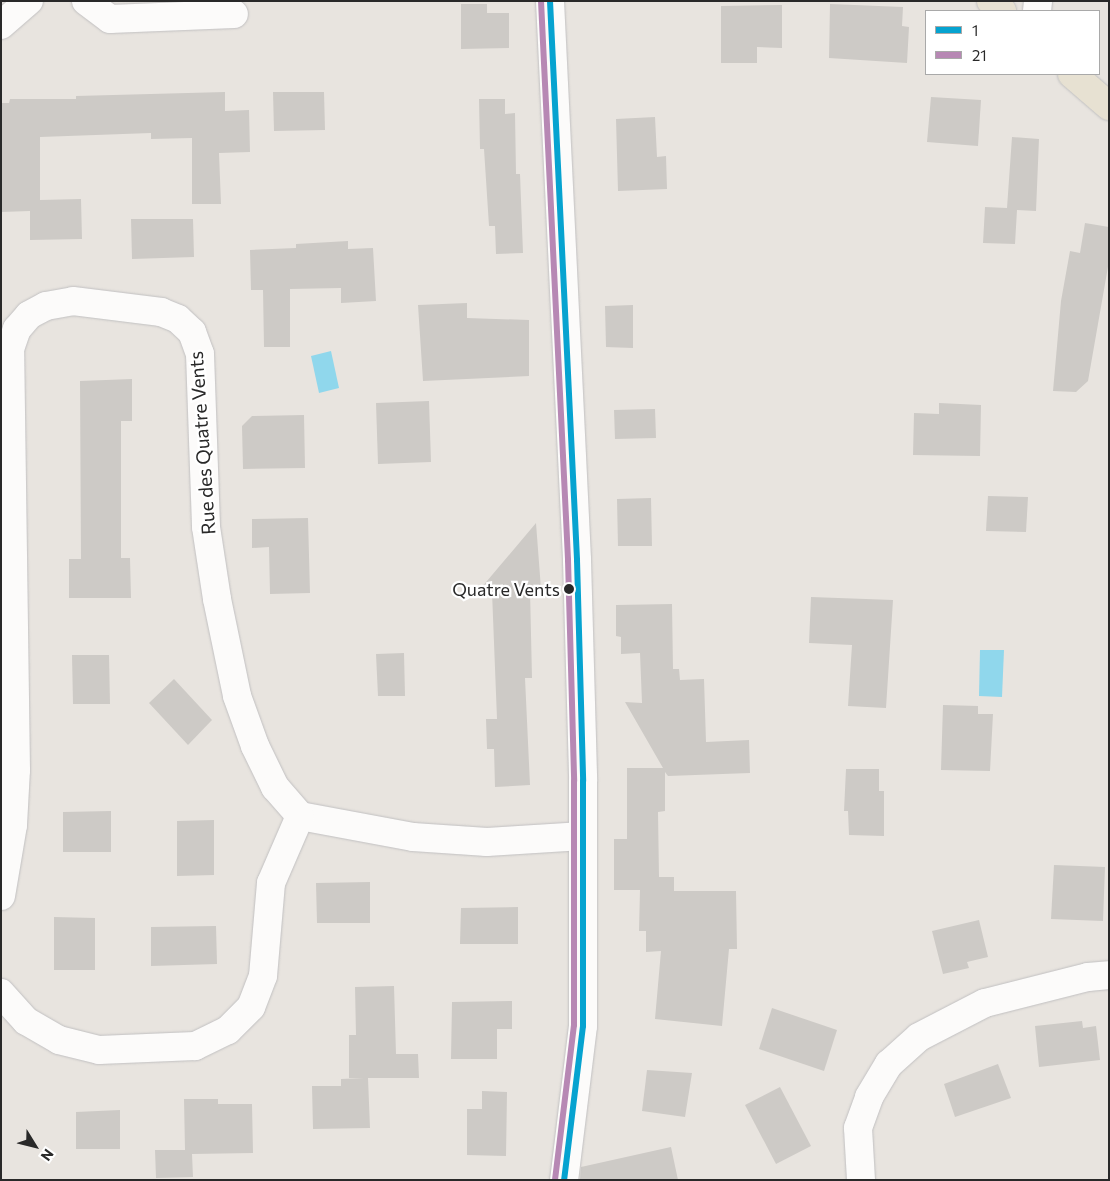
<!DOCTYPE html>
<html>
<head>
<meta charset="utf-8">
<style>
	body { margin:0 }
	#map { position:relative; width:1110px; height:1181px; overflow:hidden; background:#e8e4df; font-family:Commissioner,sans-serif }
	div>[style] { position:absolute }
	.water>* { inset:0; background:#90d7ec }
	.building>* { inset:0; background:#cdcac6 }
	.roads { filter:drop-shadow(0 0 1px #c1c0c1) drop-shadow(0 0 1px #c1c0c1) }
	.minor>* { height:28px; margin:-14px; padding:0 14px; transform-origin:14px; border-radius:14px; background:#fcfbfa }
	.major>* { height:28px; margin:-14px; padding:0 14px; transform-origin:14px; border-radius:14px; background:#e7e1d2 }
	.bus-1>* { height:6px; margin:-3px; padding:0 3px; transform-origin:3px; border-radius:3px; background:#06a3d0 }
	.bus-2>* { height:6px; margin:-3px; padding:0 3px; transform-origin:3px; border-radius:3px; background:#b788b4 }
	.dots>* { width:14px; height:14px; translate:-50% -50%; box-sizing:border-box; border:2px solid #fff; border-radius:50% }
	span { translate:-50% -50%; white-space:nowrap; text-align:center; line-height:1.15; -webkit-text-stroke:4.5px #fff; paint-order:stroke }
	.bus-label { font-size:18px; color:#292929 }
	.right { translate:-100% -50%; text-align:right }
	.street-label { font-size:19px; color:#292929 }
	.frame { position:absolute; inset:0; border:2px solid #292929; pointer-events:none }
	.legend { position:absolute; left:925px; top:10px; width:175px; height:65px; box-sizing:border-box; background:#fff; border:1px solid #a9a9a9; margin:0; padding:6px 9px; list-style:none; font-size:15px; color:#292929 }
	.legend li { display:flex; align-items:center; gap:10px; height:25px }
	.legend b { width:25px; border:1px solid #a9a9a9 }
	.north { position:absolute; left:10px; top:1121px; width:50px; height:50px; -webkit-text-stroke:4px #fff; paint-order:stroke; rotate:126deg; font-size:14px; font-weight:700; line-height:20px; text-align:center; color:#292929 }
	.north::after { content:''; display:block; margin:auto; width:18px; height:22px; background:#292929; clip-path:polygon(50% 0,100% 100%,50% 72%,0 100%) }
</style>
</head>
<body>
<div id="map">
	<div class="water">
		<div style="clip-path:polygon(331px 351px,339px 388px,319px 393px,311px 356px)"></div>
		<div style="clip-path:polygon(980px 650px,1004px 650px,1002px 697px,979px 696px)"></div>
	</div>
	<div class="building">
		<div style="clip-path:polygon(461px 4px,487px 4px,487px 13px,509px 13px,509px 48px,461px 49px)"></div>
		<div style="clip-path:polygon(830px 4px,903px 7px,902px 26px,909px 27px,907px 63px,829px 58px)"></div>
		<div style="clip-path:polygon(782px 5px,782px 48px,757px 47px,757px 63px,721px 63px,721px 6px)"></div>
		<div style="clip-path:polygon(225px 92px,225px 111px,249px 110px,250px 152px,219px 153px,221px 204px,192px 204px,192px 138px,151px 139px,151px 133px,40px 137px,40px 200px,81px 199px,82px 239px,30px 240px,30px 211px,1px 212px,1px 103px,9px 103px,10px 99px,76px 99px,76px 96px)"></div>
		<div style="clip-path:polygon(273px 92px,324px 92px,325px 130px,274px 131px)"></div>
		<div style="clip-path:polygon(931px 97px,981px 100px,978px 146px,927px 142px)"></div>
		<div style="clip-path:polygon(479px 99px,505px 99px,505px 114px,515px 113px,516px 174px,520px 174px,523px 253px,496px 254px,495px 226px,489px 226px,484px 149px,480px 149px)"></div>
		<div style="clip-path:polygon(655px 117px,657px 157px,666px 156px,667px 189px,618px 191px,616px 119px)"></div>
		<div style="clip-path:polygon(1012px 137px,1039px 139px,1036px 211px,1017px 210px,1015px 244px,983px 243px,985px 207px,1007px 208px)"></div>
		<div style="clip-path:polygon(131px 219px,193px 219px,194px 257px,132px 259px)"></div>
		<div style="clip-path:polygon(1085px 223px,1109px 227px,1109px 261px,1088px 381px,1076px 392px,1053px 391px,1061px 301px,1070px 251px,1080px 253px)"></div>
		<div style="clip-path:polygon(348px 241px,348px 249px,373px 248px,376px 301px,341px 303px,341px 288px,290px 289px,290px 347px,264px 347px,263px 290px,251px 290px,250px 250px,296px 248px,296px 244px)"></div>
		<div style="clip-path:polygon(467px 303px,467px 318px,529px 320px,529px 376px,423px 381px,418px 305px)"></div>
		<div style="clip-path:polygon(633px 305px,633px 348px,606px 347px,605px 306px)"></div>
		<div style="clip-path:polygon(132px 379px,132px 421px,121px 421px,121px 558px,130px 558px,131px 598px,69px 598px,69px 559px,81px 559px,80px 381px)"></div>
		<div style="clip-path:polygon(429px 401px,431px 462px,378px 464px,376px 403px)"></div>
		<div style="clip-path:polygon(939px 403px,981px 405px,980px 456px,913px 455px,914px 413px,939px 414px)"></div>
		<div style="clip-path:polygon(655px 409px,656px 438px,615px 439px,614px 410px)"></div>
		<div style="clip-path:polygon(304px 415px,305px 468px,243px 469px,242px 426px,252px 416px)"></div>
		<div style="clip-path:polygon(988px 496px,1028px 497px,1026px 532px,986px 531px)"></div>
		<div style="clip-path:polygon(651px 498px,652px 546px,618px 546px,617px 499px)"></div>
		<div style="clip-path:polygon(308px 518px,310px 593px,270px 594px,269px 547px,252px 548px,252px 519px)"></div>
		<div style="clip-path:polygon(536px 523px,541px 589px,530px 590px,532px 678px,525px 678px,530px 785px,495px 787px,494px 749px,487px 749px,486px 719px,497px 719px,492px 592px,476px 594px)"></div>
		<div style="clip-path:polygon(811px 597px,893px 600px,886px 708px,848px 706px,852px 645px,809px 643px)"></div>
		<div style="clip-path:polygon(672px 604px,673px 669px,679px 669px,680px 680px,704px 679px,706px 742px,749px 740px,750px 773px,668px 776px,665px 772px,665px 811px,658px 812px,659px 877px,674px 877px,674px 891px,736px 891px,737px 949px,729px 949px,722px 1026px,655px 1019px,661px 951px,646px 952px,646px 931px,639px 931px,640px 890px,614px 890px,614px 839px,627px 839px,627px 768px,663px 768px,625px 702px,642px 703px,640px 653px,621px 654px,621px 637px,616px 636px,616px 605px)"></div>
		<div style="clip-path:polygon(404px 653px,405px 696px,378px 696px,376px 654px)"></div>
		<div style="clip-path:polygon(72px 655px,109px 655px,110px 704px,73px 704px)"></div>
		<div style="clip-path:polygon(174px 679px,212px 720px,188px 745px,149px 703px)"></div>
		<div style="clip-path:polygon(943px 705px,978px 706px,978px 714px,993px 714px,990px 771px,941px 770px)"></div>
		<div style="clip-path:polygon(846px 769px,879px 769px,879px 791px,884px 791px,884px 836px,849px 835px,848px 811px,844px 811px)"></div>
		<div style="clip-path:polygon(111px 811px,111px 852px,63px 852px,63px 812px)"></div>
		<div style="clip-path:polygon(214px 820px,214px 875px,177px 876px,177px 821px)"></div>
		<div style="clip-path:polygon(1054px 865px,1105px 867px,1103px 921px,1051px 919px)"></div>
		<div style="clip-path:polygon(370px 882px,370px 923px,317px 923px,316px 883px)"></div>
		<div style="clip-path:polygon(518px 907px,518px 944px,460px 944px,461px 908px)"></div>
		<div style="clip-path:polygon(54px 917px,95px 918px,95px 970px,54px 970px)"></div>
		<div style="clip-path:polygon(979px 920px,988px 957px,967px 962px,969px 968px,943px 974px,932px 931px)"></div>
		<div style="clip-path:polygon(216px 926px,217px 964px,151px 966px,151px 927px)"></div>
		<div style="clip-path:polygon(394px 986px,396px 1054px,418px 1054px,419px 1078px,368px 1078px,370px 1128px,313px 1129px,312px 1086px,341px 1086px,341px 1079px,364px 1078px,349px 1078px,349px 1035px,356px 1035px,355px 987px)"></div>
		<div style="clip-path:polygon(512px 1001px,512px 1029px,497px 1029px,497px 1059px,451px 1059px,452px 1002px)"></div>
		<div style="clip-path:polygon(772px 1008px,837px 1030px,824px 1071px,759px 1049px)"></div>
		<div style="clip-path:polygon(1082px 1021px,1083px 1028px,1096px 1026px,1100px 1060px,1039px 1067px,1035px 1026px)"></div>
		<div style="clip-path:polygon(998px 1064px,1011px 1098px,955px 1117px,944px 1084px)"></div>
		<div style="clip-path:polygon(647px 1070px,692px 1073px,685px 1117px,642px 1111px)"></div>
		<div style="clip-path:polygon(780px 1087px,811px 1146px,776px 1164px,745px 1105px)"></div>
		<div style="clip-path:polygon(482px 1091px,507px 1092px,506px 1156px,467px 1155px,467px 1109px,482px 1109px)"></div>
		<div style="clip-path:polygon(184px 1099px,218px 1099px,218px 1104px,252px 1104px,253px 1153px,192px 1154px,193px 1177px,156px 1178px,155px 1150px,185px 1150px)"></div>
		<div style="clip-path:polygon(120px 1110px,120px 1149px,76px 1149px,76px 1112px)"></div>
		<div style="clip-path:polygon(671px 1147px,678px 1180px,580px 1180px,581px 1167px)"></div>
	</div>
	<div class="roads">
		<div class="minor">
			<div style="left:86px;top:1px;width:30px;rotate:37deg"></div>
			<div style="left:110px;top:19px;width:124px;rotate:-2.3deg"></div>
			<div style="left:550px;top:1px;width:560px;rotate:87.23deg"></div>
			<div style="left:577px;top:560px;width:221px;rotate:88.4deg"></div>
			<div style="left:583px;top:781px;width:245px;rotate:90deg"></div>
			<div style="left:583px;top:1026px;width:155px;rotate:97deg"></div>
			<div style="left:1037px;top:11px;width:10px;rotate:-84deg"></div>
			<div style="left:1px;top:25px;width:37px;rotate:-41deg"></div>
			<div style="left:300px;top:816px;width:115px;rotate:10.5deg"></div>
			<div style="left:413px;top:837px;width:74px;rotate:3.9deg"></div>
			<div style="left:487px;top:842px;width:96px;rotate:-3.6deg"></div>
			<div style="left:1px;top:896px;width:72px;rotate:-80.4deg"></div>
			<div style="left:13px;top:825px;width:55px;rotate:-86.9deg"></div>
			<div style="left:16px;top:770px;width:421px;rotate:-90.8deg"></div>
			<div style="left:10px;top:349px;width:21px;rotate:-71deg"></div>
			<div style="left:17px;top:329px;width:18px;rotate:-49deg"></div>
			<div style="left:29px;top:315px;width:19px;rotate:-28deg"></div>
			<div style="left:46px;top:306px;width:27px;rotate:-10deg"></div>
			<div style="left:73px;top:301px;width:89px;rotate:7.1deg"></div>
			<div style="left:161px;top:312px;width:18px;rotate:22deg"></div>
			<div style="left:178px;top:319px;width:19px;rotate:43deg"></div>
			<div style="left:192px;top:332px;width:23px;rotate:70deg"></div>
			<div style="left:200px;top:354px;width:173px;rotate:88deg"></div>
			<div style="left:206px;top:527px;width:73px;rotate:81.3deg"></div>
			<div style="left:217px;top:599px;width:99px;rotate:78.3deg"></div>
			<div style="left:237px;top:696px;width:53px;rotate:70.2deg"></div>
			<div style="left:255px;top:746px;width:46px;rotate:64deg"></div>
			<div style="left:275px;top:787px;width:38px;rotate:49deg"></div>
			<div style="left:300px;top:816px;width:73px;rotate:113.4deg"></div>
			<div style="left:271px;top:883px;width:93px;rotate:94.9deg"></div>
			<div style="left:263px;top:976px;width:33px;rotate:111deg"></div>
			<div style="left:251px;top:1007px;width:33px;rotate:135deg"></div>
			<div style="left:228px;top:1030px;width:37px;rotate:154deg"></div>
			<div style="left:195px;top:1046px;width:96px;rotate:177.6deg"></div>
			<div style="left:99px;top:1050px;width:41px;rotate:-166deg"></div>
			<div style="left:59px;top:1040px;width:38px;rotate:-150deg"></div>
			<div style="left:26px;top:1021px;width:38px;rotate:-132deg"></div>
			<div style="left:861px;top:1180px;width:52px;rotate:-93.3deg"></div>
			<div style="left:858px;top:1128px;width:33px;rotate:-70deg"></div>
			<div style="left:869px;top:1097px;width:39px;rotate:-59deg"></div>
			<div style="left:889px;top:1064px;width:40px;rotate:-42deg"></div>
			<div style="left:919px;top:1037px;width:74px;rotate:-27.3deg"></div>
			<div style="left:985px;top:1003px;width:106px;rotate:-14.2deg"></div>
			<div style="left:1088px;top:977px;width:21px;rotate:-5deg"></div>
		</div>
		<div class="major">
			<div style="left:991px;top:1px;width:15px;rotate:42deg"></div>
			<div style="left:1072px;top:74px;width:49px;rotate:40.9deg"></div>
		</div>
	</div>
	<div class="bus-1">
		<div style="left:550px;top:1px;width:560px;rotate:87.23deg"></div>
		<div style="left:577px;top:560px;width:221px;rotate:88.4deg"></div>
		<div style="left:583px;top:781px;width:245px;rotate:90deg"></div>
		<div style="left:583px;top:1026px;width:155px;rotate:97deg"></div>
	</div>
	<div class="bus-2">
		<div style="left:541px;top:1px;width:560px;rotate:87.23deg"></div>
		<div style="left:568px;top:560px;width:221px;rotate:88.4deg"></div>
		<div style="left:574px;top:781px;width:244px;rotate:90deg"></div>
		<div style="left:574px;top:1025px;width:155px;rotate:97deg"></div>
	</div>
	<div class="dots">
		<div style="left:569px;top:589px;background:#292929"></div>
	</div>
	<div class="bus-label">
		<span class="right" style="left:560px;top:589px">Quatre Vents</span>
	</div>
	<div class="street-label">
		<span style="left:202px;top:443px;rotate:-94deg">Rue des Quatre Vents</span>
	</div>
	<div class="frame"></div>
	<ul class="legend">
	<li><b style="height:6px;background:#06a3d0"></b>1</li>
	<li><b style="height:6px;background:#b788b4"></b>21</li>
	</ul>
	<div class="north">N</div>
</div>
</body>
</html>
